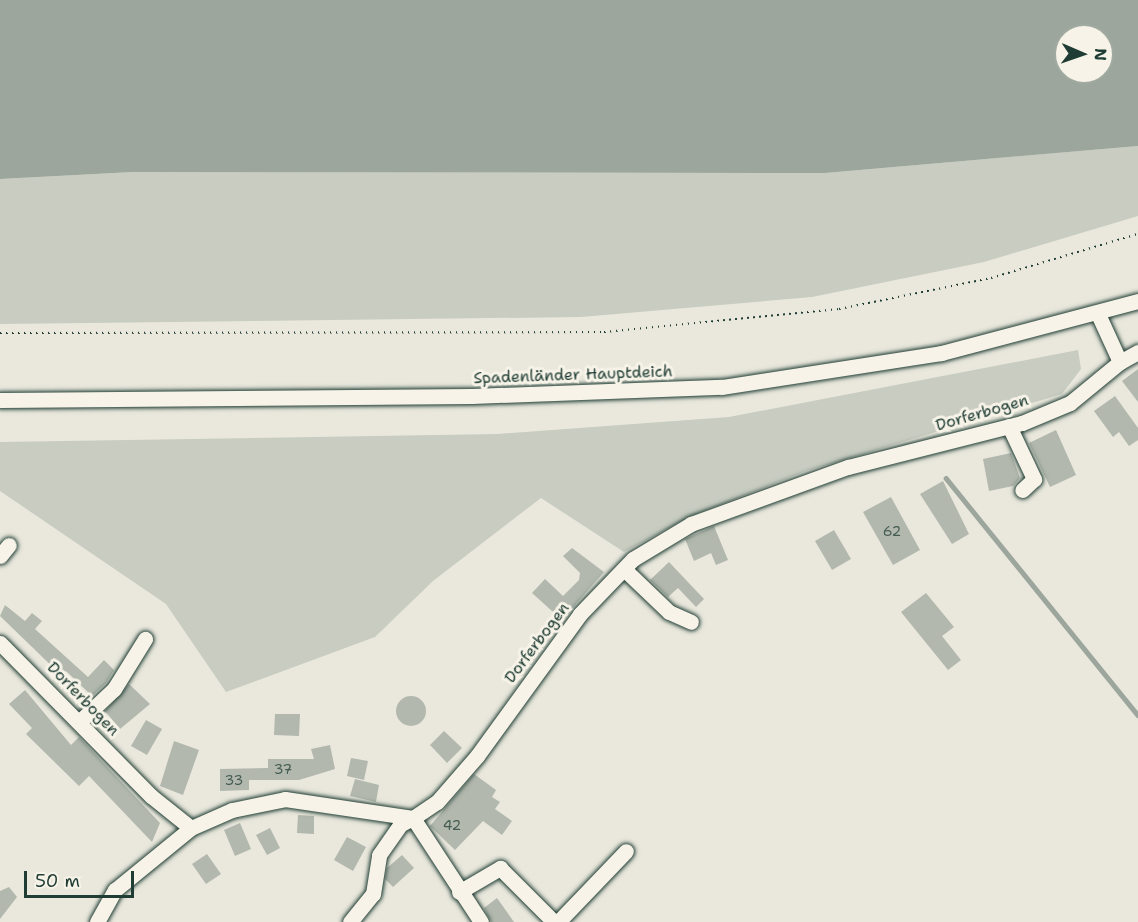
<!DOCTYPE html>
<html>
<head>
<meta charset="utf-8">
<style>
	body { margin:0 }
	#map { position:relative; width:1138px; height:922px; overflow:hidden; background:#eae8dd; font-family:"Shantell Sans",sans-serif }
	div>[style] { position:absolute }
	.green>* { inset:0; background:#c8ccc1 }
	.water>* { inset:0; background:#9ca69c }
	.stream>* { height:4.5px; margin:-2.25px; padding:0 2.25px; transform-origin:2.25px; border-radius:2.25px; background:#9ca69c }
	.building>* { inset:0; background:#b2b8ae }
	.round { border-radius:50% }
	.path>* { height:2px; margin-top:-1px; transform-origin:0; background:repeating-linear-gradient(90deg,#1f3d34 0 1.5px,transparent 0 6px) }
	.roads { filter:drop-shadow(0 0 2px #1f3d34) drop-shadow(0 0 2px #1f3d34) }
	.minor>* { height:15px; margin:-7.5px; padding:0 7.5px; transform-origin:7.5px; border-radius:7.5px; background:#f7f3e8 }
	span { translate:-50% -50%; white-space:nowrap; text-align:center; line-height:1.15; -webkit-text-stroke:6px #f7f3e8; paint-order:stroke }
	.number-label { font-size:14px; color:#445c52 }
	.number-label span { -webkit-text-stroke-width:0 }
	.street-label { font-size:16px; color:#1f3d34 }
	.north { position:absolute; left:1054px; top:24px; width:60px; height:60px; box-sizing:border-box; background:#f7f3e8; border:2px solid #a1aaa0; border-radius:50%; rotate:92deg; font-size:16px; font-weight:700; line-height:24px; text-align:center; color:#1f3d34 }
	.north::after { content:''; display:block; margin:auto; width:21px; height:27px; background:#1f3d34; clip-path:polygon(50% 0,100% 100%,50% 72%,0 100%) }
	.scale { position:absolute; left:24px; top:871px; width:110px; height:27px; box-sizing:border-box; border:3px solid #1f3d34; border-top:0; padding-left:8px; font-size:18px; line-height:21px; white-space:nowrap; color:#1f3d34; -webkit-text-stroke:4px #f7f3e8; paint-order:stroke }
</style>
</head>
<body>
<div id="map">
	<div class="green">
		<div style="clip-path:polygon(1138px 146px,1138px 216px,984px 262px,812px 297px,581px 317px,0 324px,0 179px,133px 172px,825px 173px)"></div>
		<div style="clip-path:polygon(1078px 350px,1081px 369px,1062px 394px,806px 471px,689px 517px,624px 552px,541px 498px,433px 581px,375px 637px,226px 692px,166px 604px,0 491px,0 442px,498px 434px,729px 417px)"></div>
	</div>
	<div class="water">
		<div style="clip-path:polygon(evenodd,0 0,1138px 0,1138px 146px,825px 173px,133px 172px,0 179px,0 0,1066px 36px,1102px 36px,1102px 72px,1066px 72px,1066px 36px)"></div>
	</div>
	<div class="stream">
		<div style="left:946px;top:478px;width:305px;rotate:51deg"></div>
	</div>
	<div class="building">
		<div style="clip-path:polygon(1138px 369px,1138px 402px,1122px 381px)"></div>
		<div style="clip-path:polygon(1115px 396px,1138px 428px,1138px 440px,1129px 446px,1119px 432px,1113px 437px,1094px 411px)"></div>
		<div style="clip-path:polygon(1056px 430px,1076px 475px,1050px 487px,1029px 443px)"></div>
		<div style="clip-path:polygon(1011px 453px,1020px 478px,1013px 486px,989px 491px,983px 459px)"></div>
		<div style="clip-path:polygon(943px 481px,969px 534px,952px 544px,920px 494px)"></div>
		<div style="clip-path:polygon(891px 497px,920px 550px,893px 565px,863px 512px)"></div>
		<div style="clip-path:polygon(714px 526px,728px 560px,716px 565px,711px 553px,694px 561px,685px 539px)"></div>
		<div style="clip-path:polygon(834px 530px,851px 559px,832px 570px,815px 541px)"></div>
		<div style="clip-path:polygon(572px 548px,604px 572px,562px 620px,532px 593px,545px 579px,563px 596px,579px 580px,580px 573px,563px 556px)"></div>
		<div style="clip-path:polygon(669px 562px,704px 599px,696px 607px,678px 588px,668px 597px,650px 580px)"></div>
		<div style="clip-path:polygon(926px 593px,954px 627px,942px 636px,961px 660px,948px 670px,901px 612px)"></div>
		<div style="clip-path:polygon(5px 605px,25px 621px,32px 613px,42px 621px,35px 629px,88px 677px,104px 660px,114px 670px,106px 683px,92px 696px,66px 671px,62px 676px,0 616px)"></div>
		<div style="clip-path:polygon(129px 684px,150px 704px,120px 729px,105px 711px)"></div>
		<div style="clip-path:polygon(25px 690px,71px 745px,79px 737px,160px 823px,152px 842px,89px 776px,79px 786px,26px 734px,32px 728px,9px 704px)"></div>
		<div class="round" style="left:396px;top:696px;width:30px;height:30px"></div>
		<div style="clip-path:polygon(275px 714px,300px 714px,299px 736px,274px 735px)"></div>
		<div style="clip-path:polygon(146px 720px,162px 729px,147px 755px,131px 746px)"></div>
		<div style="clip-path:polygon(444px 731px,462px 748px,447px 763px,430px 745px)"></div>
		<div style="clip-path:polygon(174px 741px,199px 750px,183px 795px,160px 786px)"></div>
		<div style="clip-path:polygon(330px 745px,335px 769px,299px 780px,249px 780px,249px 790px,220px 791px,220px 769px,268px 768px,268px 759px,314px 759px,311px 749px)"></div>
		<div style="clip-path:polygon(351px 758px,368px 761px,364px 780px,347px 776px)"></div>
		<div style="clip-path:polygon(474px 774px,496px 790px,492px 797px,500px 802px,495px 809px,512px 821px,502px 835px,483px 821px,455px 850px,430px 826px)"></div>
		<div style="clip-path:polygon(355px 779px,379px 785px,376px 802px,350px 796px)"></div>
		<div style="clip-path:polygon(298px 815px,314px 816px,314px 834px,297px 833px)"></div>
		<div style="clip-path:polygon(240px 823px,251px 849px,235px 856px,224px 830px)"></div>
		<div style="clip-path:polygon(270px 828px,280px 848px,267px 855px,256px 835px)"></div>
		<div style="clip-path:polygon(347px 837px,366px 847px,353px 871px,334px 860px)"></div>
		<div style="clip-path:polygon(207px 854px,221px 874px,206px 884px,192px 864px)"></div>
		<div style="clip-path:polygon(402px 855px,414px 868px,393px 887px,385px 879px,387px 868px)"></div>
		<div style="clip-path:polygon(9px 887px,17px 897px,0 919px,0 891px)"></div>
		<div style="clip-path:polygon(497px 898px,514px 922px,491px 922px,484px 908px)"></div>
	</div>
	<div class="path">
		<div style="left:0;top:333px;width:604px;rotate:-0.09deg"></div>
		<div style="left:604px;top:332px;width:236px;rotate:-5.6deg"></div>
		<div style="left:839px;top:309px;width:155px;rotate:-11.5deg"></div>
		<div style="left:991px;top:278px;width:153px;rotate:-16.7deg"></div>
	</div>
	<div class="roads">
		<div class="minor">
			<div style="left:1120px;top:362px;width:21px;rotate:-29deg"></div>
			<div style="left:0;top:400px;width:472px;rotate:-0.5deg"></div>
			<div style="left:472px;top:396px;width:250px;rotate:-2.1deg"></div>
			<div style="left:722px;top:387px;width:222px;rotate:-8.8deg"></div>
			<div style="left:941px;top:353px;width:204px;rotate:-14.8deg"></div>
			<div style="left:1009px;top:426px;width:59px;rotate:64.7deg"></div>
			<div style="left:1034px;top:479px;width:16px;rotate:137deg"></div>
			<div style="left:0;top:556px;width:14px;rotate:-51deg"></div>
			<div style="left:624px;top:569px;width:62px;rotate:43.7deg"></div>
			<div style="left:669px;top:612px;width:24px;rotate:24deg"></div>
			<div style="left:0;top:643px;width:215px;rotate:45.4deg"></div>
			<div style="left:151px;top:796px;width:51px;rotate:38.7deg"></div>
			<div style="left:191px;top:828px;width:45px;rotate:-23.7deg"></div>
			<div style="left:232px;top:810px;width:54px;rotate:-11.7deg"></div>
			<div style="left:285px;top:799px;width:129px;rotate:8.4deg"></div>
			<div style="left:413px;top:818px;width:29px;rotate:-34deg"></div>
			<div style="left:437px;top:802px;width:61px;rotate:-49deg"></div>
			<div style="left:477px;top:756px;width:175px;rotate:-54deg"></div>
			<div style="left:580px;top:614px;width:76px;rotate:-46.1deg"></div>
			<div style="left:633px;top:559px;width:68px;rotate:-31.1deg"></div>
			<div style="left:691px;top:524px;width:167px;rotate:-20deg"></div>
			<div style="left:848px;top:467px;width:179px;rotate:-14.2deg"></div>
			<div style="left:1022px;top:423px;width:52px;rotate:-22.6deg"></div>
			<div style="left:1070px;top:403px;width:65px;rotate:-39.4deg"></div>
			<div style="left:1120px;top:362px;width:53px;rotate:-114.6deg"></div>
			<div style="left:80px;top:721px;width:47px;rotate:-43.3deg"></div>
			<div style="left:114px;top:689px;width:59px;rotate:-58.2deg"></div>
			<div style="left:459px;top:892px;width:48px;rotate:-30.3deg"></div>
			<div style="left:500px;top:868px;width:76px;rotate:45deg"></div>
			<div style="left:97px;top:922px;width:37px;rotate:-61deg"></div>
			<div style="left:115px;top:890px;width:98px;rotate:-39.2deg"></div>
			<div style="left:350px;top:922px;width:36px;rotate:-51deg"></div>
			<div style="left:373px;top:894px;width:39px;rotate:-81deg"></div>
			<div style="left:379px;top:855px;width:38px;rotate:-55deg"></div>
			<div style="left:401px;top:824px;width:13px;rotate:-27deg"></div>
			<div style="left:413px;top:818px;width:124px;rotate:56.8deg"></div>
			<div style="left:558px;top:922px;width:98px;rotate:-46.2deg"></div>
		</div>
	</div>
	<div class="number-label">
		<span style="left:892px;top:531px">62</span>
		<span style="left:283px;top:769px">37</span>
		<span style="left:234px;top:780px">33</span>
		<span style="left:452px;top:825px">42</span>
	</div>
	<div class="street-label">
		<span style="left:573px;top:375px;rotate:-2deg">Spadenländer Hauptdeich</span>
		<span style="left:982px;top:413px;rotate:-16deg">Dorferbogen</span>
		<span style="left:537px;top:643px;rotate:-53deg">Dorferbogen</span>
		<span style="left:83px;top:699px;rotate:46deg">Dorferbogen</span>
	</div>
	<div class="north">N</div>
	<div class="scale">50 m</div>
</div>
</body>
</html>
